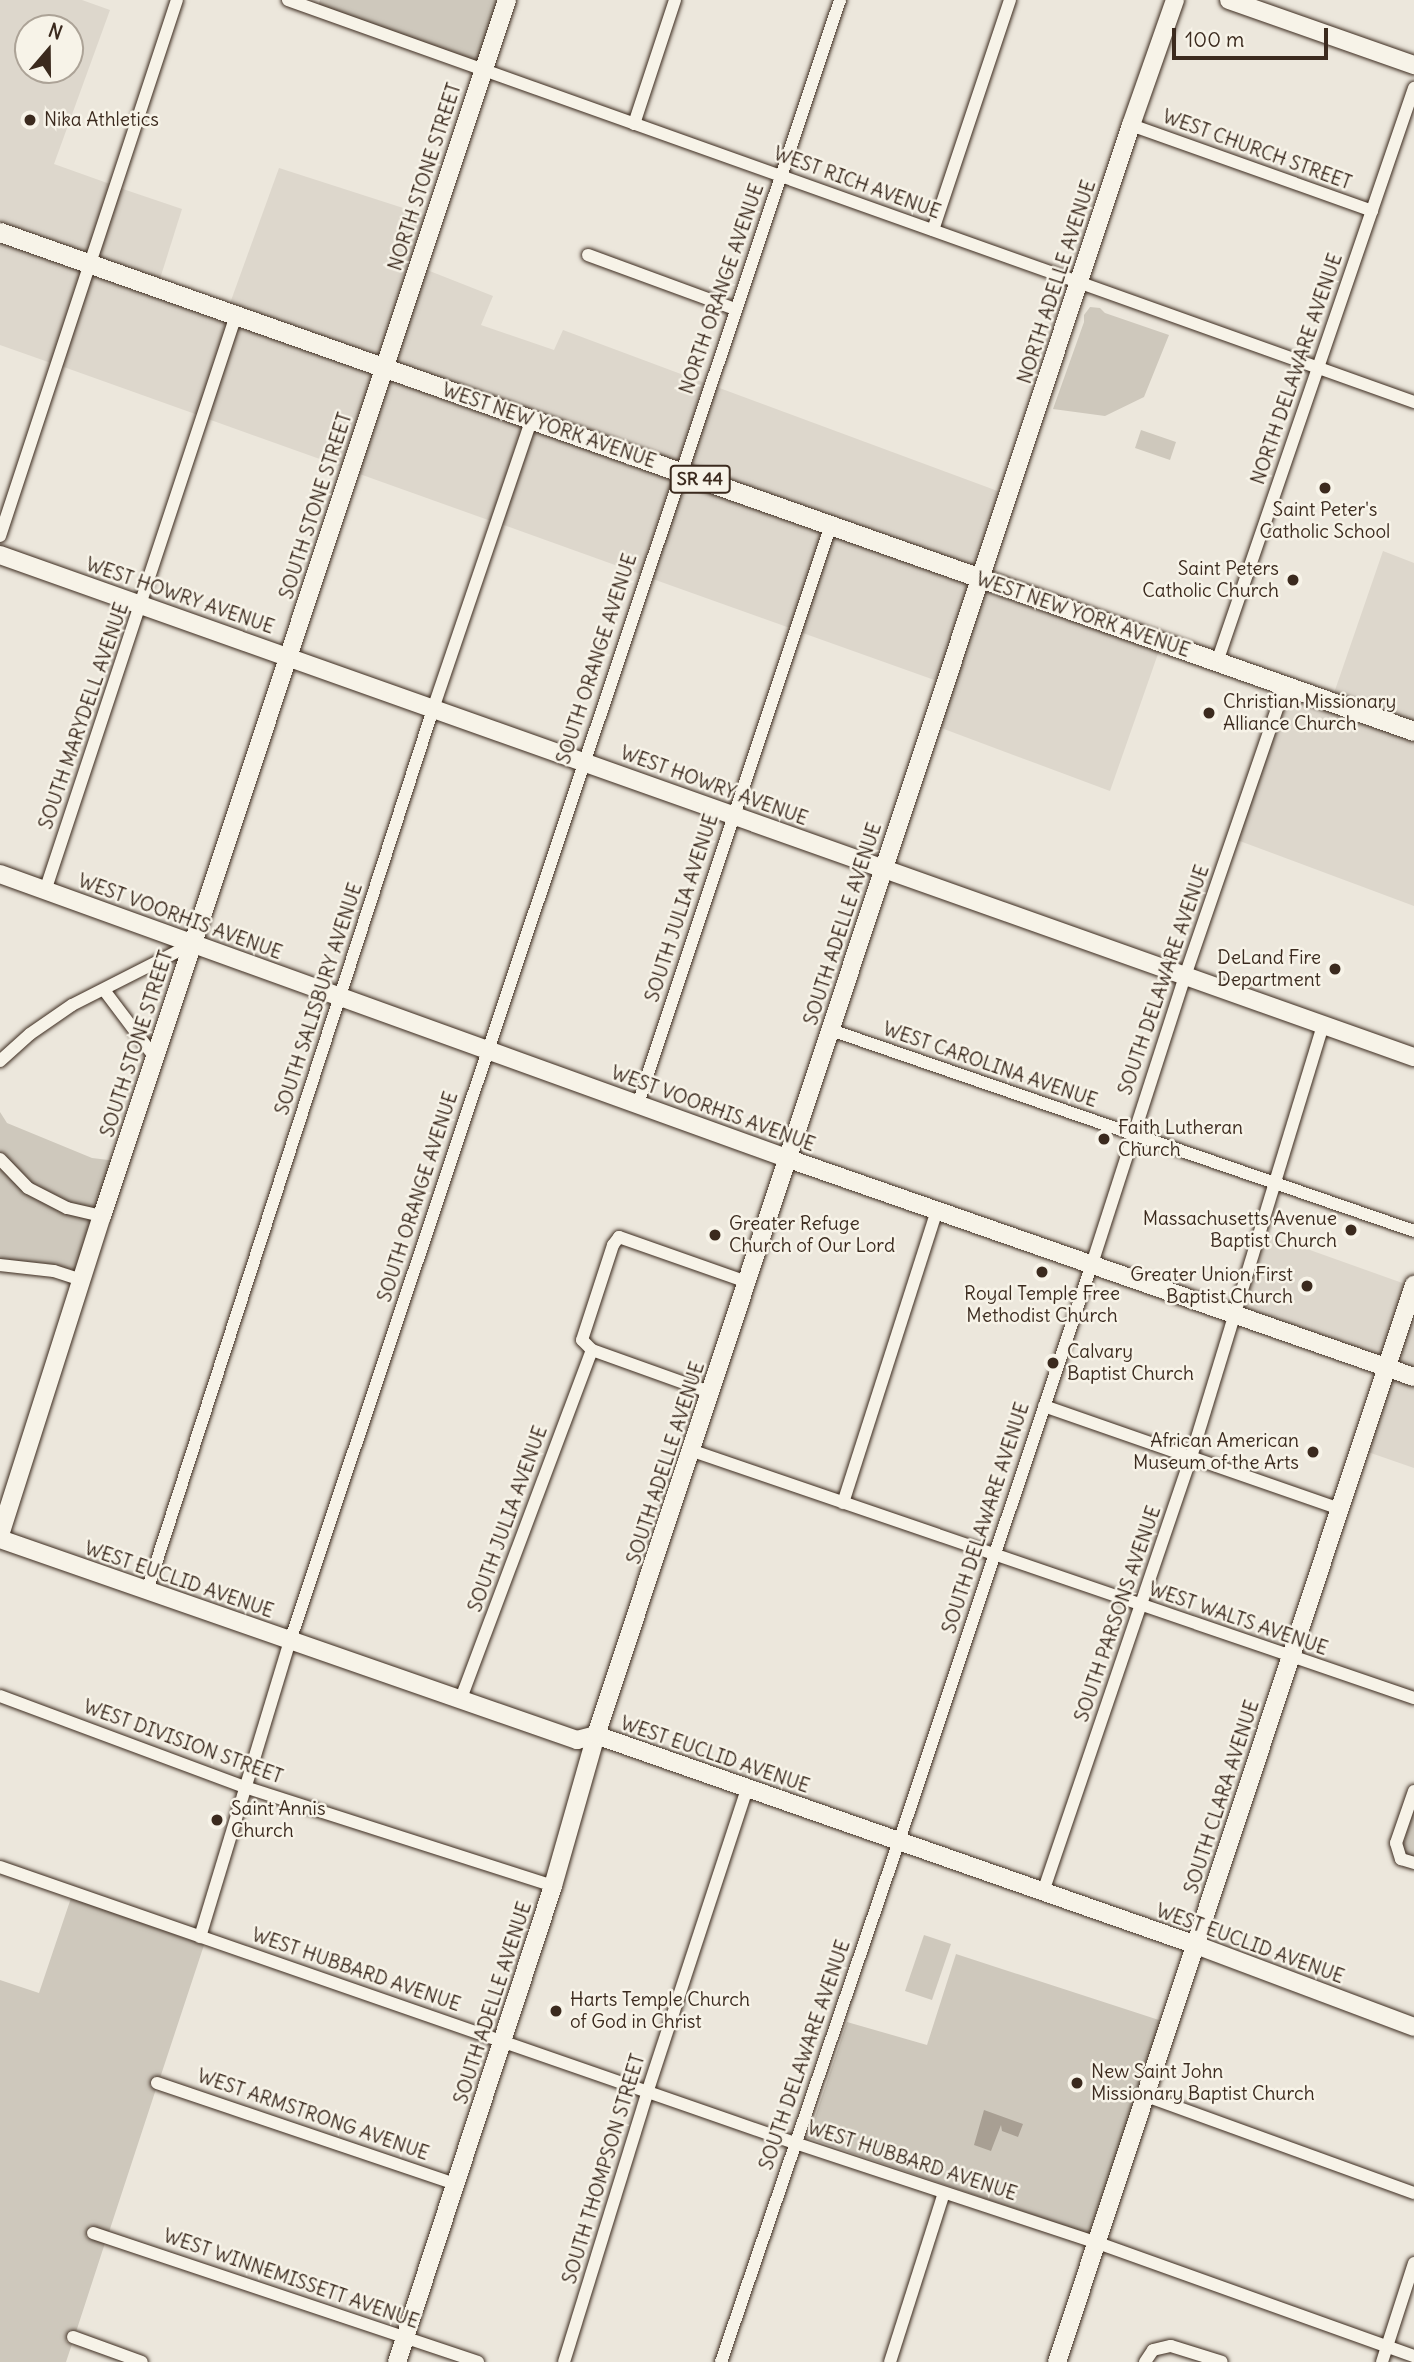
<!DOCTYPE html>
<html>
<head>
<meta charset="utf-8">
<style>
	body { margin:0 }
	#map { position:relative; width:1414px; height:2362px; overflow:hidden; background:#ece7dc; font-family:Delius,sans-serif }
	div>[style] { position:absolute }
	.built>* { inset:0; background:#ddd7cc }
	.green>* { inset:0; background:#cec8bc }
	.water>* { inset:0; background:#a89f93 }
	.roads { filter:drop-shadow(0 0 2px #3b2a1e) drop-shadow(0 0 2px #3b2a1e) }
	.street>* { height:12px; margin:-6px; padding:0 6px; transform-origin:6px; border-radius:6px; background:#f7f3e8 }
	.secondary>* { height:18px; margin:-9px; padding:0 9px; transform-origin:9px; border-radius:9px; background:#f7f3e8 }
	.primary>* { height:19px; margin:-9.5px; padding:0 9.5px; transform-origin:9.5px; border-radius:9.5px; background:#f7f3e8 }
	.dots>* { width:19px; height:19px; translate:-50% -50%; box-sizing:border-box; border:4px solid #f7f3e8; border-radius:50% }
	span { translate:-50% -50%; white-space:nowrap; text-align:center; line-height:1.15; -webkit-text-stroke:5px #f7f3e8; paint-order:stroke }
	.shield-label span { padding:2px 5px; background:#f7f3e8; border:2px solid; border-radius:5px; -webkit-text-stroke-width:0 }
	.shield-label { font-size:18px; color:#3b2a1e; font-weight:700 }
	.poi-label { font-size:19px; color:#3b2a1e }
	.left { translate:0 -50%; text-align:left }
	.right { translate:-100% -50%; text-align:right }
	.street-label { font-size:19px; color:#3b2a1e }
	.north { position:absolute; left:14px; top:14px; width:70px; height:70px; box-sizing:border-box; background:#f7f3e8; border:2px solid #aca397; border-radius:50%; rotate:20deg; font-size:19px; font-weight:700; line-height:28px; text-align:center; color:#3b2a1e }
	.north::after { content:''; display:block; margin:auto; width:24px; height:32px; background:#3b2a1e; clip-path:polygon(50% 0,100% 100%,50% 72%,0 100%) }
	.scale { position:absolute; left:1172px; top:28px; width:156px; height:32px; box-sizing:border-box; border:4px solid #3b2a1e; border-top:0; padding-left:9px; font-size:21px; line-height:24px; white-space:nowrap; color:#3b2a1e; -webkit-text-stroke:5px #f7f3e8; paint-order:stroke }
</style>
</head>
<body>
<div id="map">
	<div class="built">
		<div style="clip-path:polygon(evenodd,0 0,82px 0,110px 10px,54px 164px,110px 184px,86px 256px,0 226px,0 0,28px 28px,70px 28px,70px 70px,28px 70px,28px 28px)"></div>
		<div style="clip-path:polygon(279px 168px,428px 216px,380px 360px,229px 306px)"></div>
		<div style="clip-path:polygon(120px 188px,182px 209px,159px 282px,96px 260px)"></div>
		<div style="clip-path:polygon(0 239px,82px 268px,51px 363px,0 345px)"></div>
		<div style="clip-path:polygon(422px 268px,493px 296px,481px 325px,554px 350px,563px 330px,705px 383px,677px 464px,390px 363px)"></div>
		<div style="clip-path:polygon(92px 271px,229px 319px,198px 415px,61px 366px)"></div>
		<div style="clip-path:polygon(239px 322px,376px 371px,345px 468px,208px 419px)"></div>
		<div style="clip-path:polygon(386px 375px,525px 423px,491px 521px,354px 472px)"></div>
		<div style="clip-path:polygon(714px 386px,1003px 493px,977px 571px,687px 468px)"></div>
		<div style="clip-path:polygon(535px 427px,673px 476px,640px 574px,501px 524px)"></div>
		<div style="clip-path:polygon(683px 479px,824px 529px,790px 628px,650px 578px)"></div>
		<div style="clip-path:polygon(834px 533px,973px 582px,940px 682px,800px 632px)"></div>
		<div style="clip-path:polygon(1383px 551px,1414px 563px,1414px 725px,1333px 696px)"></div>
		<div style="clip-path:polygon(983px 586px,1160px 648px,1110px 791px,936px 726px)"></div>
		<div style="clip-path:polygon(1288px 693px,1414px 738px,1414px 906px,1237px 840px)"></div>
		<div style="clip-path:polygon(1265px 1234px,1408px 1285px,1384px 1359px,1242px 1310px)"></div>
		<div style="clip-path:polygon(1414px 1301px,1414px 1370px,1394px 1363px)"></div>
		<div style="clip-path:polygon(1390px 1374px,1414px 1383px,1414px 1468px,1365px 1451px)"></div>
	</div>
	<div class="green">
		<div style="clip-path:polygon(320px 0,507px 0,483px 70px,317px 10px)"></div>
		<div style="clip-path:polygon(1090px 307px,1100px 308px,1105px 313px,1169px 335px,1144px 397px,1105px 416px,1053px 409px,1084px 322px,1084px 315px)"></div>
		<div style="clip-path:polygon(1141px 430px,1176px 442px,1170px 460px,1135px 448px)"></div>
		<div style="clip-path:polygon(0 1112px,7px 1123px,92px 1158px,117px 1161px,78px 1271px,44px 1263px,0 1260px)"></div>
		<div style="clip-path:polygon(1414px 1810px,1414px 1857px,1405px 1854px,1403px 1845px)"></div>
		<div style="clip-path:polygon(71px 1898px,204px 1945px,160px 2078px,154px 2076px,150px 2086px,156px 2089px,109px 2232px,90px 2226px,86px 2237px,105px 2243px,76px 2332px,70px 2330px,66px 2341px,72px 2344px,66px 2362px,0 2362px,0 1980px,39px 1993px)"></div>
		<div style="clip-path:polygon(924px 1935px,951px 1944px,932px 2000px,905px 1991px)"></div>
		<div style="clip-path:polygon(956px 1954px,1162px 2021px,1089px 2234px,808px 2138px,847px 2022px,927px 2045px)"></div>
	</div>
	<div class="water">
		<div style="clip-path:polygon(984px 2110px,1023px 2124px,1018px 2137px,1002px 2131px,1001px 2125px,991px 2151px,974px 2145px)"></div>
	</div>
	<div class="roads">
		<div class="street">
			<div style="left:288px;top:0;width:1196px;rotate:19.65deg"></div>
			<div style="left:634px;top:124px;width:131px;rotate:-71.7deg"></div>
			<div style="left:1131px;top:125px;width:256px;rotate:19.6deg"></div>
			<div style="left:933px;top:230px;width:243px;rotate:-71.5deg"></div>
			<div style="left:588px;top:255px;width:157px;rotate:20.2deg"></div>
			<div style="left:0;top:536px;width:564px;rotate:-71.73deg"></div>
			<div style="left:1217px;top:662px;width:607px;rotate:-71.06deg"></div>
			<div style="left:45px;top:891px;width:607px;rotate:-71.65deg"></div>
			<div style="left:104px;top:990px;width:86px;rotate:53deg"></div>
			<div style="left:831px;top:1030px;width:617px;rotate:19.02deg"></div>
			<div style="left:0;top:1061px;width:40px;rotate:-42deg"></div>
			<div style="left:30px;top:1034px;width:51px;rotate:-34.6deg"></div>
			<div style="left:72px;top:1005px;width:135px;rotate:-26.9deg"></div>
			<div style="left:638px;top:1104px;width:610px;rotate:-71.57deg"></div>
			<div style="left:0;top:1159px;width:40px;rotate:46deg"></div>
			<div style="left:28px;top:1188px;width:44px;rotate:27.1deg"></div>
			<div style="left:67px;top:1208px;width:36px;rotate:13deg"></div>
			<div style="left:0;top:1265px;width:54px;rotate:6.3deg"></div>
			<div style="left:54px;top:1271px;width:29px;rotate:18deg"></div>
			<div style="left:712px;top:1393px;width:127px;rotate:-160.3deg"></div>
			<div style="left:592px;top:1350px;width:14px;rotate:-135deg"></div>
			<div style="left:582px;top:1340px;width:100px;rotate:-71.9deg"></div>
			<div style="left:613px;top:1245px;width:10px;rotate:-53deg"></div>
			<div style="left:619px;top:1237px;width:136px;rotate:19.4deg"></div>
			<div style="left:1044px;top:1406px;width:313px;rotate:19.2deg"></div>
			<div style="left:693px;top:1451px;width:762px;rotate:18.91deg"></div>
			<div style="left:843px;top:1503px;width:308px;rotate:-72.2deg"></div>
			<div style="left:147px;top:1591px;width:927px;rotate:-72.03deg"></div>
			<div style="left:433px;top:709px;width:306px;rotate:-71.2deg"></div>
			<div style="left:0;top:1696px;width:261px;rotate:20.4deg"></div>
			<div style="left:245px;top:1787px;width:324px;rotate:17.8deg"></div>
			<div style="left:460px;top:1701px;width:375px;rotate:-69.4deg"></div>
			<div style="left:1414px;top:1791px;width:55px;rotate:109.1deg"></div>
			<div style="left:1396px;top:1843px;width:17px;rotate:73deg"></div>
			<div style="left:1401px;top:1859px;width:14px;rotate:17deg"></div>
			<div style="left:0;top:1867px;width:842px;rotate:19.15deg"></div>
			<div style="left:795px;top:2143px;width:319px;rotate:18.3deg"></div>
			<div style="left:1098px;top:2243px;width:336px;rotate:19.7deg"></div>
			<div style="left:1043px;top:1892px;width:459px;rotate:-71.2deg"></div>
			<div style="left:1191px;top:1457px;width:452px;rotate:-73deg"></div>
			<div style="left:200px;top:1937px;width:309px;rotate:-73.1deg"></div>
			<div style="left:290px;top:1641px;width:1731px;rotate:-71.47deg"></div>
			<div style="left:157px;top:2083px;width:316px;rotate:18.7deg"></div>
			<div style="left:1146px;top:2096px;width:285px;rotate:19.9deg"></div>
			<div style="left:93px;top:2233px;width:406px;rotate:18.5deg"></div>
			<div style="left:73px;top:2337px;width:73px;rotate:19.9deg"></div>
			<div style="left:564px;top:2362px;width:285px;rotate:-72.8deg"></div>
			<div style="left:648px;top:2090px;width:317px;rotate:-71.8deg"></div>
			<div style="left:721px;top:2362px;width:551px;rotate:-71.14deg"></div>
			<div style="left:899px;top:1841px;width:608px;rotate:-71.51deg"></div>
			<div style="left:1092px;top:1264px;width:303px;rotate:-72.1deg"></div>
			<div style="left:1185px;top:976px;width:307px;rotate:-71deg"></div>
			<div style="left:890px;top:2362px;width:177px;rotate:-72.3deg"></div>
			<div style="left:1145px;top:2362px;width:14px;rotate:-56deg"></div>
			<div style="left:1153px;top:2350px;width:18px;rotate:-13deg"></div>
			<div style="left:1171px;top:2346px;width:53px;rotate:17.4deg"></div>
			<div style="left:1382px;top:2362px;width:104px;rotate:-72.1deg"></div>
		</div>
		<div class="secondary">
			<div style="left:1229px;top:0;width:196px;rotate:19.4deg"></div>
			<div style="left:0;top:555px;width:1500px;rotate:19.55deg"></div>
			<div style="left:0;top:874px;width:839px;rotate:19.86deg"></div>
			<div style="left:789px;top:1159px;width:662px;rotate:19.23deg"></div>
			<div style="left:0;top:1535px;width:335px;rotate:-72.3deg"></div>
			<div style="left:102px;top:1216px;width:1282px;rotate:-71.58deg"></div>
			<div style="left:0;top:1539px;width:611px;rotate:19.21deg"></div>
			<div style="left:577px;top:1740px;width:20px;rotate:-15deg"></div>
			<div style="left:596px;top:1735px;width:636px;rotate:19.29deg"></div>
			<div style="left:1196px;top:1945px;width:233px;rotate:20.6deg"></div>
			<div style="left:397px;top:2362px;width:501px;rotate:-71.85deg"></div>
			<div style="left:553px;top:1886px;width:157px;rotate:-74.1deg"></div>
			<div style="left:596px;top:1735px;width:1697px;rotate:-71.62deg"></div>
			<div style="left:1131px;top:125px;width:133px;rotate:-70.6deg"></div>
			<div style="left:1057px;top:2362px;width:1135px;rotate:-71.66deg"></div>
		</div>
		<div class="primary">
			<div style="left:0;top:232px;width:1499px;rotate:19.44deg"></div>
		</div>
	</div>
	<div class="dots">
		<div style="left:30px;top:120px;background:#3b2a1e"></div>
		<div style="left:1325px;top:488px;background:#3b2a1e"></div>
		<div style="left:1293px;top:580px;background:#3b2a1e"></div>
		<div style="left:1209px;top:713px;background:#3b2a1e"></div>
		<div style="left:1335px;top:969px;background:#3b2a1e"></div>
		<div style="left:1104px;top:1139px;background:#3b2a1e"></div>
		<div style="left:1351px;top:1230px;background:#3b2a1e"></div>
		<div style="left:715px;top:1235px;background:#3b2a1e"></div>
		<div style="left:1042px;top:1272px;background:#3b2a1e"></div>
		<div style="left:1307px;top:1286px;background:#3b2a1e"></div>
		<div style="left:1053px;top:1363px;background:#3b2a1e"></div>
		<div style="left:1313px;top:1452px;background:#3b2a1e"></div>
		<div style="left:217px;top:1820px;background:#3b2a1e"></div>
		<div style="left:556px;top:2011px;background:#3b2a1e"></div>
		<div style="left:1077px;top:2083px;background:#3b2a1e"></div>
	</div>
	<div class="shield-label">
		<span style="left:700px;top:479px">SR 44</span>
	</div>
	<div class="poi-label">
		<span class="left" style="left:44px;top:120px">Nika Athletics</span>
		<span style="left:1325px;top:521px">Saint Peter's<br>Catholic School</span>
		<span class="right" style="left:1279px;top:580px">Saint Peters<br>Catholic Church</span>
		<span class="left" style="left:1223px;top:713px">Christian Missionary<br>Alliance Church</span>
		<span class="right" style="left:1321px;top:969px">DeLand Fire<br>Department</span>
		<span class="left" style="left:1118px;top:1139px">Faith Lutheran<br>Church</span>
		<span class="right" style="left:1337px;top:1230px">Massachusetts Avenue<br>Baptist Church</span>
		<span class="left" style="left:729px;top:1235px">Greater Refuge<br>Church of Our Lord</span>
		<span class="right" style="left:1293px;top:1286px">Greater Union First<br>Baptist Church</span>
		<span style="left:1042px;top:1305px">Royal Temple Free<br>Methodist Church</span>
		<span class="left" style="left:1067px;top:1363px">Calvary<br>Baptist Church</span>
		<span class="right" style="left:1299px;top:1452px">African American<br>Museum of the Arts</span>
		<span class="left" style="left:231px;top:1820px">Saint Annis<br>Church</span>
		<span class="left" style="left:570px;top:2011px">Harts Temple Church<br>of God in Christ</span>
		<span class="left" style="left:1091px;top:2083px">New Saint John<br>Missionary Baptist Church</span>
	</div>
	<div class="street-label">
		<span style="left:1257px;top:150px;rotate:20deg">WEST CHURCH STREET</span>
		<span style="left:425px;top:177px;rotate:-72deg">NORTH STONE STREET</span>
		<span style="left:857px;top:183px;rotate:20deg">WEST RICH AVENUE</span>
		<span style="left:1057px;top:282px;rotate:-72deg">NORTH ADELLE AVENUE</span>
		<span style="left:722px;top:289px;rotate:-71deg">NORTH ORANGE AVENUE</span>
		<span style="left:1297px;top:369px;rotate:-71deg">NORTH DELAWARE AVENUE</span>
		<span style="left:549px;top:426px;rotate:19deg">WEST NEW YORK AVENUE</span>
		<span style="left:316px;top:506px;rotate:-72deg">SOUTH STONE STREET</span>
		<span style="left:180px;top:596px;rotate:19deg">WEST HOWRY AVENUE</span>
		<span style="left:1083px;top:615px;rotate:19deg">WEST NEW YORK AVENUE</span>
		<span style="left:597px;top:659px;rotate:-72deg">SOUTH ORANGE AVENUE</span>
		<span style="left:84px;top:716px;rotate:-71deg">SOUTH MARYDELL AVENUE</span>
		<span style="left:714px;top:786px;rotate:20deg">WEST HOWRY AVENUE</span>
		<span style="left:682px;top:908px;rotate:-72deg">SOUTH JULIA AVENUE</span>
		<span style="left:180px;top:917px;rotate:20deg">WEST VOORHIS AVENUE</span>
		<span style="left:843px;top:924px;rotate:-72deg">SOUTH ADELLE AVENUE</span>
		<span style="left:1164px;top:980px;rotate:-71deg">SOUTH DELAWARE AVENUE</span>
		<span style="left:319px;top:999px;rotate:-72deg">SOUTH SALISBURY AVENUE</span>
		<span style="left:137px;top:1044px;rotate:-72deg">SOUTH STONE STREET</span>
		<span style="left:990px;top:1065px;rotate:19deg">WEST CAROLINA AVENUE</span>
		<span style="left:713px;top:1109px;rotate:20deg">WEST VOORHIS AVENUE</span>
		<span style="left:418px;top:1197px;rotate:-72deg">SOUTH ORANGE AVENUE</span>
		<span style="left:666px;top:1463px;rotate:-72deg">SOUTH ADELLE AVENUE</span>
		<span style="left:986px;top:1518px;rotate:-72deg">SOUTH DELAWARE AVENUE</span>
		<span style="left:508px;top:1519px;rotate:-70deg">SOUTH JULIA AVENUE</span>
		<span style="left:179px;top:1580px;rotate:19deg">WEST EUCLID AVENUE</span>
		<span style="left:1118px;top:1614px;rotate:-71deg">SOUTH PARSONS AVENUE</span>
		<span style="left:1238px;top:1619px;rotate:19deg">WEST WALTS AVENUE</span>
		<span style="left:183px;top:1742px;rotate:20deg">WEST DIVISION STREET</span>
		<span style="left:715px;top:1755px;rotate:19deg">WEST EUCLID AVENUE</span>
		<span style="left:1222px;top:1797px;rotate:-72deg">SOUTH CLARA AVENUE</span>
		<span style="left:1250px;top:1944px;rotate:20deg">WEST EUCLID AVENUE</span>
		<span style="left:356px;top:1970px;rotate:19deg">WEST HUBBARD AVENUE</span>
		<span style="left:493px;top:2003px;rotate:-72deg">SOUTH ADELLE AVENUE</span>
		<span style="left:805px;top:2055px;rotate:-71deg">SOUTH DELAWARE AVENUE</span>
		<span style="left:313px;top:2115px;rotate:19deg">WEST ARMSTRONG AVENUE</span>
		<span style="left:912px;top:2161px;rotate:18deg">WEST HUBBARD AVENUE</span>
		<span style="left:604px;top:2169px;rotate:-73deg">SOUTH THOMPSON STREET</span>
		<span style="left:291px;top:2279px;rotate:19deg">WEST WINNEMISSETT AVENUE</span>
	</div>
	<div class="north">N</div>
	<div class="scale">100 m</div>
</div>
</body>
</html>
